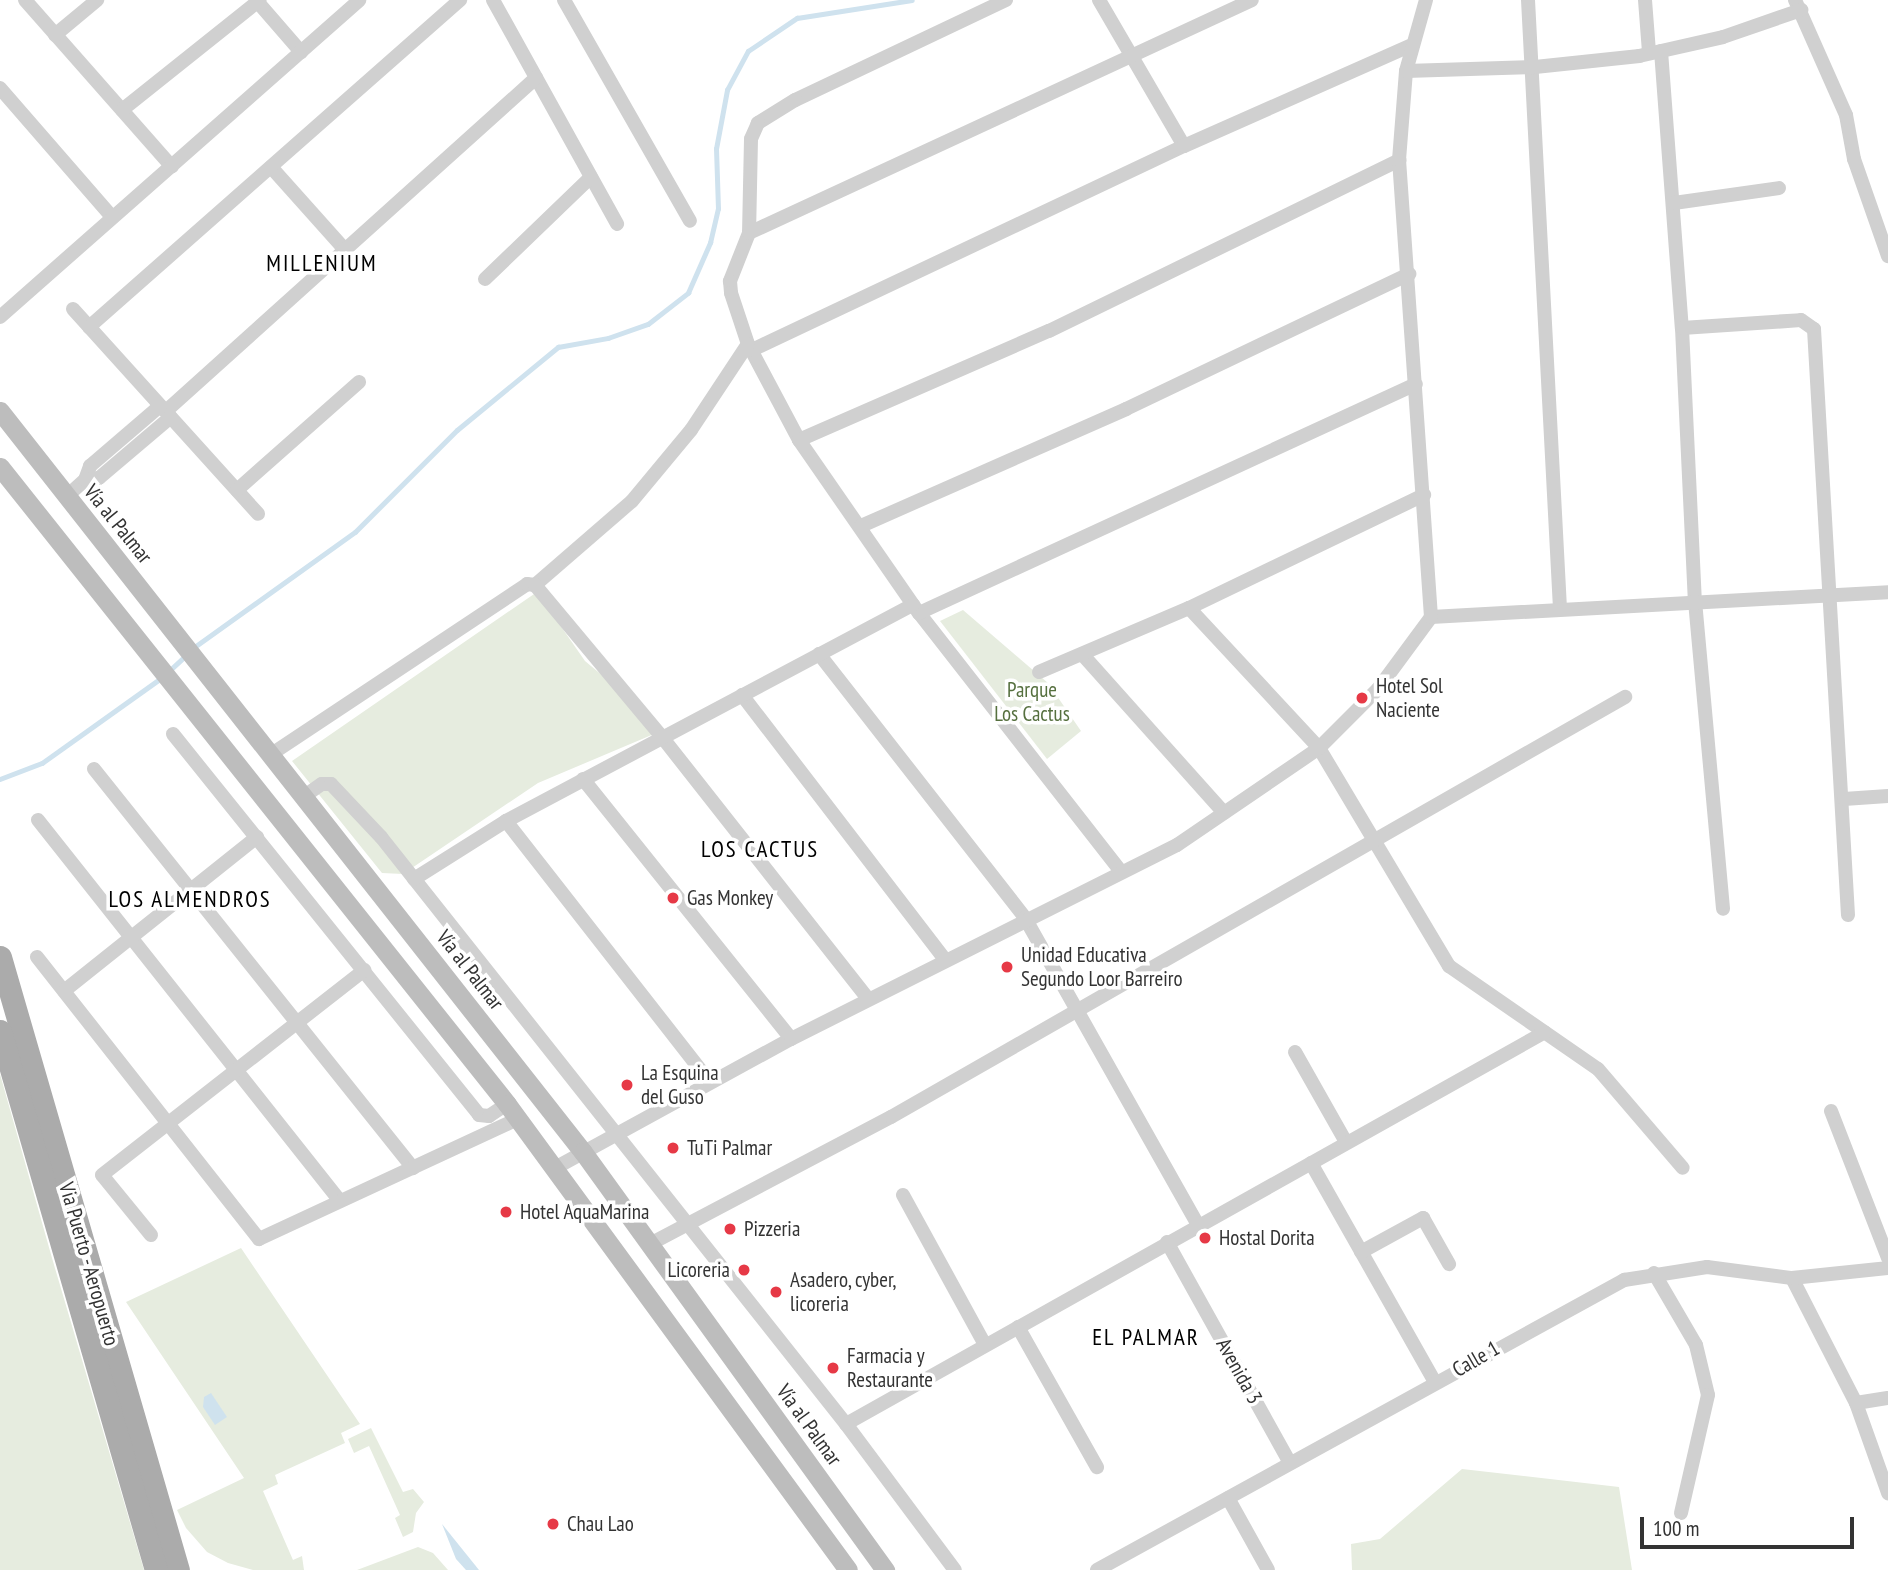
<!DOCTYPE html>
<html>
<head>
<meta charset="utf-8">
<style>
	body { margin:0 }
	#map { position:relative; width:1888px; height:1570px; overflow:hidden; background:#fff; font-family:"PT Sans Narrow",sans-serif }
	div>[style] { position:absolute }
	.green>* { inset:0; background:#e6ecdf }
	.water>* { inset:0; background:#cfe2ee }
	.stream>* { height:4.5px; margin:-2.25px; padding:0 2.25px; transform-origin:2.25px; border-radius:2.25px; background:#cfe2ee }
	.street>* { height:14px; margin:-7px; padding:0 7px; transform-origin:7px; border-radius:7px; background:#d0d0d0 }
	.secondary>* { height:19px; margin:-9.5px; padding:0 9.5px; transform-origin:9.5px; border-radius:9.5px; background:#bdbdbd }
	.primary>* { height:23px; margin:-11.5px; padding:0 11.5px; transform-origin:11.5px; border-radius:11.5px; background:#ababab }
	.dots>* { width:19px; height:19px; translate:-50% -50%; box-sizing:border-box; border:4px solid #fff; border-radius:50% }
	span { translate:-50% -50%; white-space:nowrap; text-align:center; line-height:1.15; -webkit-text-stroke:7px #fff; paint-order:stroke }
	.street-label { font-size:21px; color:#333 }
	.poi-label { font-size:21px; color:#333 }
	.left { translate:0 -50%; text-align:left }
	.right { translate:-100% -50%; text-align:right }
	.park-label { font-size:21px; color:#56703f }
	.neighbourhood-label { font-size:23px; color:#000; letter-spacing:2px }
	.scale { position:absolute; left:1640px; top:1517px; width:214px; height:32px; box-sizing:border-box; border:4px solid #333; border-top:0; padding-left:9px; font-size:21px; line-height:24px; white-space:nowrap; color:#333; -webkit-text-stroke:5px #fff; paint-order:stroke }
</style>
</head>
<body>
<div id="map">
	<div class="green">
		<div style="clip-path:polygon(537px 592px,585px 661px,615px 686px,654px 734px,538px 783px,403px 874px,382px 873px,292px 761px)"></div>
		<div style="clip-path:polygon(963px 610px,1048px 683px,1081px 731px,1047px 759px,940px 621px)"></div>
		<div style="clip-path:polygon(0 1074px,52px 1258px,144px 1570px,0 1570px)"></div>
		<div style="clip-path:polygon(241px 1248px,360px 1424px,341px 1433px,345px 1443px,275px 1475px,278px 1484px,263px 1491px,293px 1560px,302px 1556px,304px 1570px,253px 1570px,228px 1563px,207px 1552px,186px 1528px,177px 1510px,244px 1478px,126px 1302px)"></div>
		<div style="clip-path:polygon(371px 1428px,403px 1492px,413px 1489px,424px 1502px,416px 1513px,413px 1532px,403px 1537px,395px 1518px,400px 1515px,369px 1446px,354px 1453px,348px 1439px)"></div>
		<div style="clip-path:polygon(1462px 1469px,1619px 1487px,1632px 1570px,1352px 1570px,1351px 1544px,1380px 1539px)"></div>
		<div style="clip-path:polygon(418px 1547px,433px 1553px,448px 1570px,357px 1570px)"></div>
	</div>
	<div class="water">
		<div style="clip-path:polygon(211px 1393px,227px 1417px,215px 1425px,203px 1407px,204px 1397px)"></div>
		<div style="clip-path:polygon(442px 1524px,479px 1570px,466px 1570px,456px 1559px)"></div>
	</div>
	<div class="stream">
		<div style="left:193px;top:648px;width:199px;rotate:-35.6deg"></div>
		<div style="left:355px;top:532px;width:144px;rotate:-45deg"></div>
		<div style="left:457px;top:430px;width:131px;rotate:-39.4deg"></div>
		<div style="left:558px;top:347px;width:51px;rotate:-10.2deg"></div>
		<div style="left:608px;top:338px;width:42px;rotate:-19.3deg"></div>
		<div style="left:648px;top:324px;width:51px;rotate:-37.8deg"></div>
		<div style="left:688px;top:293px;width:55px;rotate:-66.3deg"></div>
		<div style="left:710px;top:243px;width:35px;rotate:-77deg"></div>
		<div style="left:718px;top:209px;width:60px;rotate:-91.9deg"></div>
		<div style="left:716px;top:149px;width:60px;rotate:-79.4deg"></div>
		<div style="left:727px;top:90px;width:44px;rotate:-61.7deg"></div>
		<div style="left:748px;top:51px;width:59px;rotate:-34deg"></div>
		<div style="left:797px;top:18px;width:116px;rotate:-8.9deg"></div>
		<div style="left:168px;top:672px;width:22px;rotate:-43deg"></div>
		<div style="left:0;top:779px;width:45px;rotate:-20.9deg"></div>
		<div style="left:42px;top:763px;width:146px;rotate:-35.5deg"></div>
	</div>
	<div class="street">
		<div style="left:25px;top:0;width:222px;rotate:48.6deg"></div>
		<div style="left:256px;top:0;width:69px;rotate:49.1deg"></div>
		<div style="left:493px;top:0;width:256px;rotate:61deg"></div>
		<div style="left:564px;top:0;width:254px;rotate:60.3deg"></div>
		<div style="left:1006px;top:0;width:233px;rotate:154.6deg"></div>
		<div style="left:795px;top:100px;width:44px;rotate:148.1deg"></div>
		<div style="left:758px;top:123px;width:17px;rotate:114deg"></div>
		<div style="left:751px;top:139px;width:94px;rotate:91.2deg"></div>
		<div style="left:749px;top:233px;width:52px;rotate:111.6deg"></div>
		<div style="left:730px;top:281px;width:12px;rotate:85deg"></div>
		<div style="left:731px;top:293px;width:54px;rotate:71.6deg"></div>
		<div style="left:748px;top:344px;width:109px;rotate:62deg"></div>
		<div style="left:799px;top:440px;width:211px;rotate:55.3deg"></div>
		<div style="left:919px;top:613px;width:328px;rotate:52deg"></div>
		<div style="left:1099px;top:0;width:169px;rotate:59.8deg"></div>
		<div style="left:1528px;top:0;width:610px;rotate:86.99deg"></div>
		<div style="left:1645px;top:0;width:52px;rotate:85.6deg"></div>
		<div style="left:1795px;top:0;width:126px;rotate:66.1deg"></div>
		<div style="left:1846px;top:115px;width:45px;rotate:79.7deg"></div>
		<div style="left:1854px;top:159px;width:103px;rotate:70.7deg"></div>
		<div style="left:55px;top:35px;width:55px;rotate:-39.8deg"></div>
		<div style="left:1661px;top:51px;width:278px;rotate:85.7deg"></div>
		<div style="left:1682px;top:328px;width:273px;rotate:87.3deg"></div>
		<div style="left:1695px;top:601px;width:309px;rotate:84.8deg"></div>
		<div style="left:1406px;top:71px;width:129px;rotate:-1.8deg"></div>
		<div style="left:1535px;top:67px;width:105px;rotate:-6deg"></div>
		<div style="left:1639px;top:56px;width:86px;rotate:-12.7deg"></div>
		<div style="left:1723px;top:37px;width:83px;rotate:-19.1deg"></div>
		<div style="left:0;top:88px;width:171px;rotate:49deg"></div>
		<div style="left:122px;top:110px;width:176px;rotate:-38.6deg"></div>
		<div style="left:271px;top:167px;width:113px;rotate:48.2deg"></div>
		<div style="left:1674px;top:203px;width:106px;rotate:-8.1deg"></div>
		<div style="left:749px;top:233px;width:554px;rotate:-24.85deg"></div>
		<div style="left:485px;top:279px;width:147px;rotate:-43.9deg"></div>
		<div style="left:73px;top:309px;width:276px;rotate:47.9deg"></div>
		<div style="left:0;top:317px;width:479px;rotate:-41.4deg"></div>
		<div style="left:89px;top:327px;width:495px;rotate:-41.4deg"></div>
		<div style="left:1682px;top:328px;width:119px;rotate:-3.8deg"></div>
		<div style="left:1801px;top:320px;width:16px;rotate:35deg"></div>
		<div style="left:1814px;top:329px;width:587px;rotate:86.68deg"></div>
		<div style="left:752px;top:350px;width:478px;rotate:-25.3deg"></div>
		<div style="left:1184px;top:146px;width:247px;rotate:-23.9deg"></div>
		<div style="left:166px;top:411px;width:498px;rotate:-42deg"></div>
		<div style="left:799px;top:440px;width:273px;rotate:-23.6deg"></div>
		<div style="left:1049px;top:331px;width:390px;rotate:-26deg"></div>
		<div style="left:85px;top:480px;width:14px;rotate:-8deg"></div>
		<div style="left:99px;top:478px;width:94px;rotate:-40.3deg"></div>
		<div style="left:237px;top:490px;width:163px;rotate:-41.5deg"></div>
		<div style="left:66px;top:497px;width:25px;rotate:-42deg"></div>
		<div style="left:85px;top:480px;width:15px;rotate:-70deg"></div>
		<div style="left:90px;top:466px;width:92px;rotate:-40.6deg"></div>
		<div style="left:861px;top:526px;width:290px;rotate:-23.8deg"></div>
		<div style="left:1126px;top:409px;width:314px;rotate:-25.5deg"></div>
		<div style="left:535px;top:585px;width:128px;rotate:-40.9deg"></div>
		<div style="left:632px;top:501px;width:92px;rotate:-50.3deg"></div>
		<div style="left:691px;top:430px;width:103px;rotate:-56.5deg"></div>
		<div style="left:1189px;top:608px;width:191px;rotate:47.1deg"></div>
		<div style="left:1319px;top:748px;width:254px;rotate:59.2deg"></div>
		<div style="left:1449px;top:966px;width:181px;rotate:34.7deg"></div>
		<div style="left:1598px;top:1069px;width:130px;rotate:49.4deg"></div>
		<div style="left:919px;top:613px;width:547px;rotate:-24.74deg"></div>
		<div style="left:1431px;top:617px;width:458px;rotate:-3.1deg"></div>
		<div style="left:819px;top:654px;width:335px;rotate:52deg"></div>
		<div style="left:1025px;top:918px;width:352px;rotate:60.6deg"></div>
		<div style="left:1082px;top:654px;width:213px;rotate:48.2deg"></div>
		<div style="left:1039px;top:672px;width:163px;rotate:-23.1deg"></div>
		<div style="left:1189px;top:608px;width:261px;rotate:-25.7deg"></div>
		<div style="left:742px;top:695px;width:334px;rotate:52.5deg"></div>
		<div style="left:173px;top:734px;width:489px;rotate:51.2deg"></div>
		<div style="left:479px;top:1115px;width:10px;rotate:6deg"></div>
		<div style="left:489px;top:1116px;width:22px;rotate:-34deg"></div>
		<div style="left:273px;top:753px;width:305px;rotate:-33.6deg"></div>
		<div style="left:527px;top:584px;width:8px;rotate:7deg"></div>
		<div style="left:535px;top:585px;width:198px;rotate:50.1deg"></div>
		<div style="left:662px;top:737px;width:333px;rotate:51.8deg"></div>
		<div style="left:94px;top:769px;width:511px;rotate:51.36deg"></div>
		<div style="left:583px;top:779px;width:333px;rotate:51.3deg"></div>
		<div style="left:306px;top:795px;width:19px;rotate:-35deg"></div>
		<div style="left:322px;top:784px;width:9px"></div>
		<div style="left:331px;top:784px;width:73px;rotate:46.7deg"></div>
		<div style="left:381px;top:837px;width:749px;rotate:51.62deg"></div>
		<div style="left:846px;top:1424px;width:182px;rotate:53.3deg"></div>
		<div style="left:1844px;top:799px;width:44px;rotate:-3.9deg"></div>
		<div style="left:38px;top:820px;width:486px;rotate:51.6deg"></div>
		<div style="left:506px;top:821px;width:331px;rotate:52deg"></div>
		<div style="left:414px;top:879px;width:109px;rotate:-32.2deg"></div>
		<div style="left:506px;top:821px;width:461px;rotate:-28deg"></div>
		<div style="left:37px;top:957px;width:359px;rotate:51.8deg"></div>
		<div style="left:259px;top:1239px;width:285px;rotate:-24.9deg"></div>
		<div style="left:64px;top:991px;width:247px;rotate:-38.6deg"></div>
		<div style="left:1295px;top:1052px;width:103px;rotate:60.5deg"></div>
		<div style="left:1831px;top:1111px;width:158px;rotate:68.8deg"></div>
		<div style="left:1311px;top:1163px;width:252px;rotate:60.5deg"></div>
		<div style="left:555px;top:1168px;width:269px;rotate:-28.7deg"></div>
		<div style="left:791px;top:1039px;width:432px;rotate:-26.7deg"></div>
		<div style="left:1177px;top:845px;width:172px;rotate:-34.3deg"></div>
		<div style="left:1319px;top:748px;width:83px;rotate:-45deg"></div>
		<div style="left:1378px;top:689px;width:89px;rotate:-53.6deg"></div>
		<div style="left:1431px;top:617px;width:458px;rotate:-94deg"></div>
		<div style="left:1399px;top:160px;width:89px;rotate:-85.5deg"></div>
		<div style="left:1406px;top:71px;width:74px;rotate:-74.3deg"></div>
		<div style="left:903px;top:1195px;width:171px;rotate:61.3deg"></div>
		<div style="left:151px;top:1235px;width:77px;rotate:-129.2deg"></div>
		<div style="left:102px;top:1175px;width:333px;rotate:-38deg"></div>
		<div style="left:1167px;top:1242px;width:253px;rotate:60.9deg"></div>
		<div style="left:650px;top:1244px;width:272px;rotate:-27.8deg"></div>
		<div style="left:891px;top:1117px;width:846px;rotate:-29.78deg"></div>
		<div style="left:1361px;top:1252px;width:71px;rotate:-28.7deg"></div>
		<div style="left:1423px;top:1218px;width:53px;rotate:60.5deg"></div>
		<div style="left:1654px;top:1273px;width:83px;rotate:59.7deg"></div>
		<div style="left:1696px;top:1345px;width:51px;rotate:76.5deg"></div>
		<div style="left:1708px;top:1395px;width:121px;rotate:102.9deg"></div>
		<div style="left:1792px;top:1278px;width:140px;rotate:62.9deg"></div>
		<div style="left:1856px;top:1403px;width:96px;rotate:70.4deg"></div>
		<div style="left:1018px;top:1327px;width:161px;rotate:60.6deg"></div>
		<div style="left:1856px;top:1403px;width:32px;rotate:-9deg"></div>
		<div style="left:846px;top:1424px;width:801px;rotate:-29.28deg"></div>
		<div style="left:1228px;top:1498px;width:82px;rotate:60.9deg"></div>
		<div style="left:1097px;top:1570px;width:602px;rotate:-28.82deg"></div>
		<div style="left:1624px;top:1280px;width:84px;rotate:-8.9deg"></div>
		<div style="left:1707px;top:1267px;width:86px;rotate:7.4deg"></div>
		<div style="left:1792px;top:1278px;width:97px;rotate:-5.9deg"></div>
	</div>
	<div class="secondary">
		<div style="left:0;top:411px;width:943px;rotate:51.81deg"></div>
		<div style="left:583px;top:1152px;width:516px;rotate:54.15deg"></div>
		<div style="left:0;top:467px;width:814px;rotate:51.48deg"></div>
		<div style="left:507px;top:1104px;width:577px;rotate:53.8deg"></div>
	</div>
	<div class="primary">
		<div style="left:0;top:957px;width:638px;rotate:73.81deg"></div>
		<div style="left:0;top:1031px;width:561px;rotate:73.86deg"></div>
	</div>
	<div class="dots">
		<div style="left:1362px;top:698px;background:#e63946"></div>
		<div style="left:673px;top:898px;background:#e63946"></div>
		<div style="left:1007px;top:967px;background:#e63946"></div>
		<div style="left:627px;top:1085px;background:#e63946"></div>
		<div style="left:673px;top:1148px;background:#e63946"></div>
		<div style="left:506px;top:1212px;background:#e63946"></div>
		<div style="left:730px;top:1229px;background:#e63946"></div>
		<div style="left:1205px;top:1238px;background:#e63946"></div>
		<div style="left:744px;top:1270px;background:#e63946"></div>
		<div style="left:776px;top:1292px;background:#e63946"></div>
		<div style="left:833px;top:1368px;background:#e63946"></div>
		<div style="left:553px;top:1524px;background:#e63946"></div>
	</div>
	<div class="street-label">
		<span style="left:118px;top:524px;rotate:51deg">Vía al Palmar</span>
		<span style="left:470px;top:970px;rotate:52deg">Vía al Palmar</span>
		<span style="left:89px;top:1264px;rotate:74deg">Via Puerto - Aeropuerto</span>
		<span style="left:1476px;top:1359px;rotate:-30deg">Calle 1</span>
		<span style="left:1239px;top:1371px;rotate:61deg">Avenida 3</span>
		<span style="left:809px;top:1425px;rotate:54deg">Vía al Palmar</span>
	</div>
	<div class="poi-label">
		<span class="left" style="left:1376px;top:698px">Hotel Sol<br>Naciente</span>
		<span class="left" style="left:687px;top:898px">Gas Monkey</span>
		<span class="left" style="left:1021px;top:967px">Unidad Educativa<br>Segundo Loor Barreiro</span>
		<span class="left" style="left:641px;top:1085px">La Esquina<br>del Guso</span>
		<span class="left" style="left:687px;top:1148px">TuTi Palmar</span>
		<span class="left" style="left:520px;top:1212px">Hotel AquaMarina</span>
		<span class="left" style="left:744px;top:1229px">Pizzeria</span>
		<span class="left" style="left:1219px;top:1238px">Hostal Dorita</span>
		<span class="right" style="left:730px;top:1270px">Licoreria</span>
		<span class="left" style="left:790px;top:1292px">Asadero, cyber,<br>licoreria</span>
		<span class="left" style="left:847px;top:1368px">Farmacia y<br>Restaurante</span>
		<span class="left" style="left:567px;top:1524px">Chau Lao</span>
	</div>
	<div class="park-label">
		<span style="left:1032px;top:702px">Parque<br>Los Cactus</span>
	</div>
	<div class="neighbourhood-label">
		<span style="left:322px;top:263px">MILLENIUM</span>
		<span style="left:760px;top:849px">LOS CACTUS</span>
		<span style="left:190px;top:899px">LOS ALMENDROS</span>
		<span style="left:1146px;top:1337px">EL PALMAR</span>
	</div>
	<div class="scale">100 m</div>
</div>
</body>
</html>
